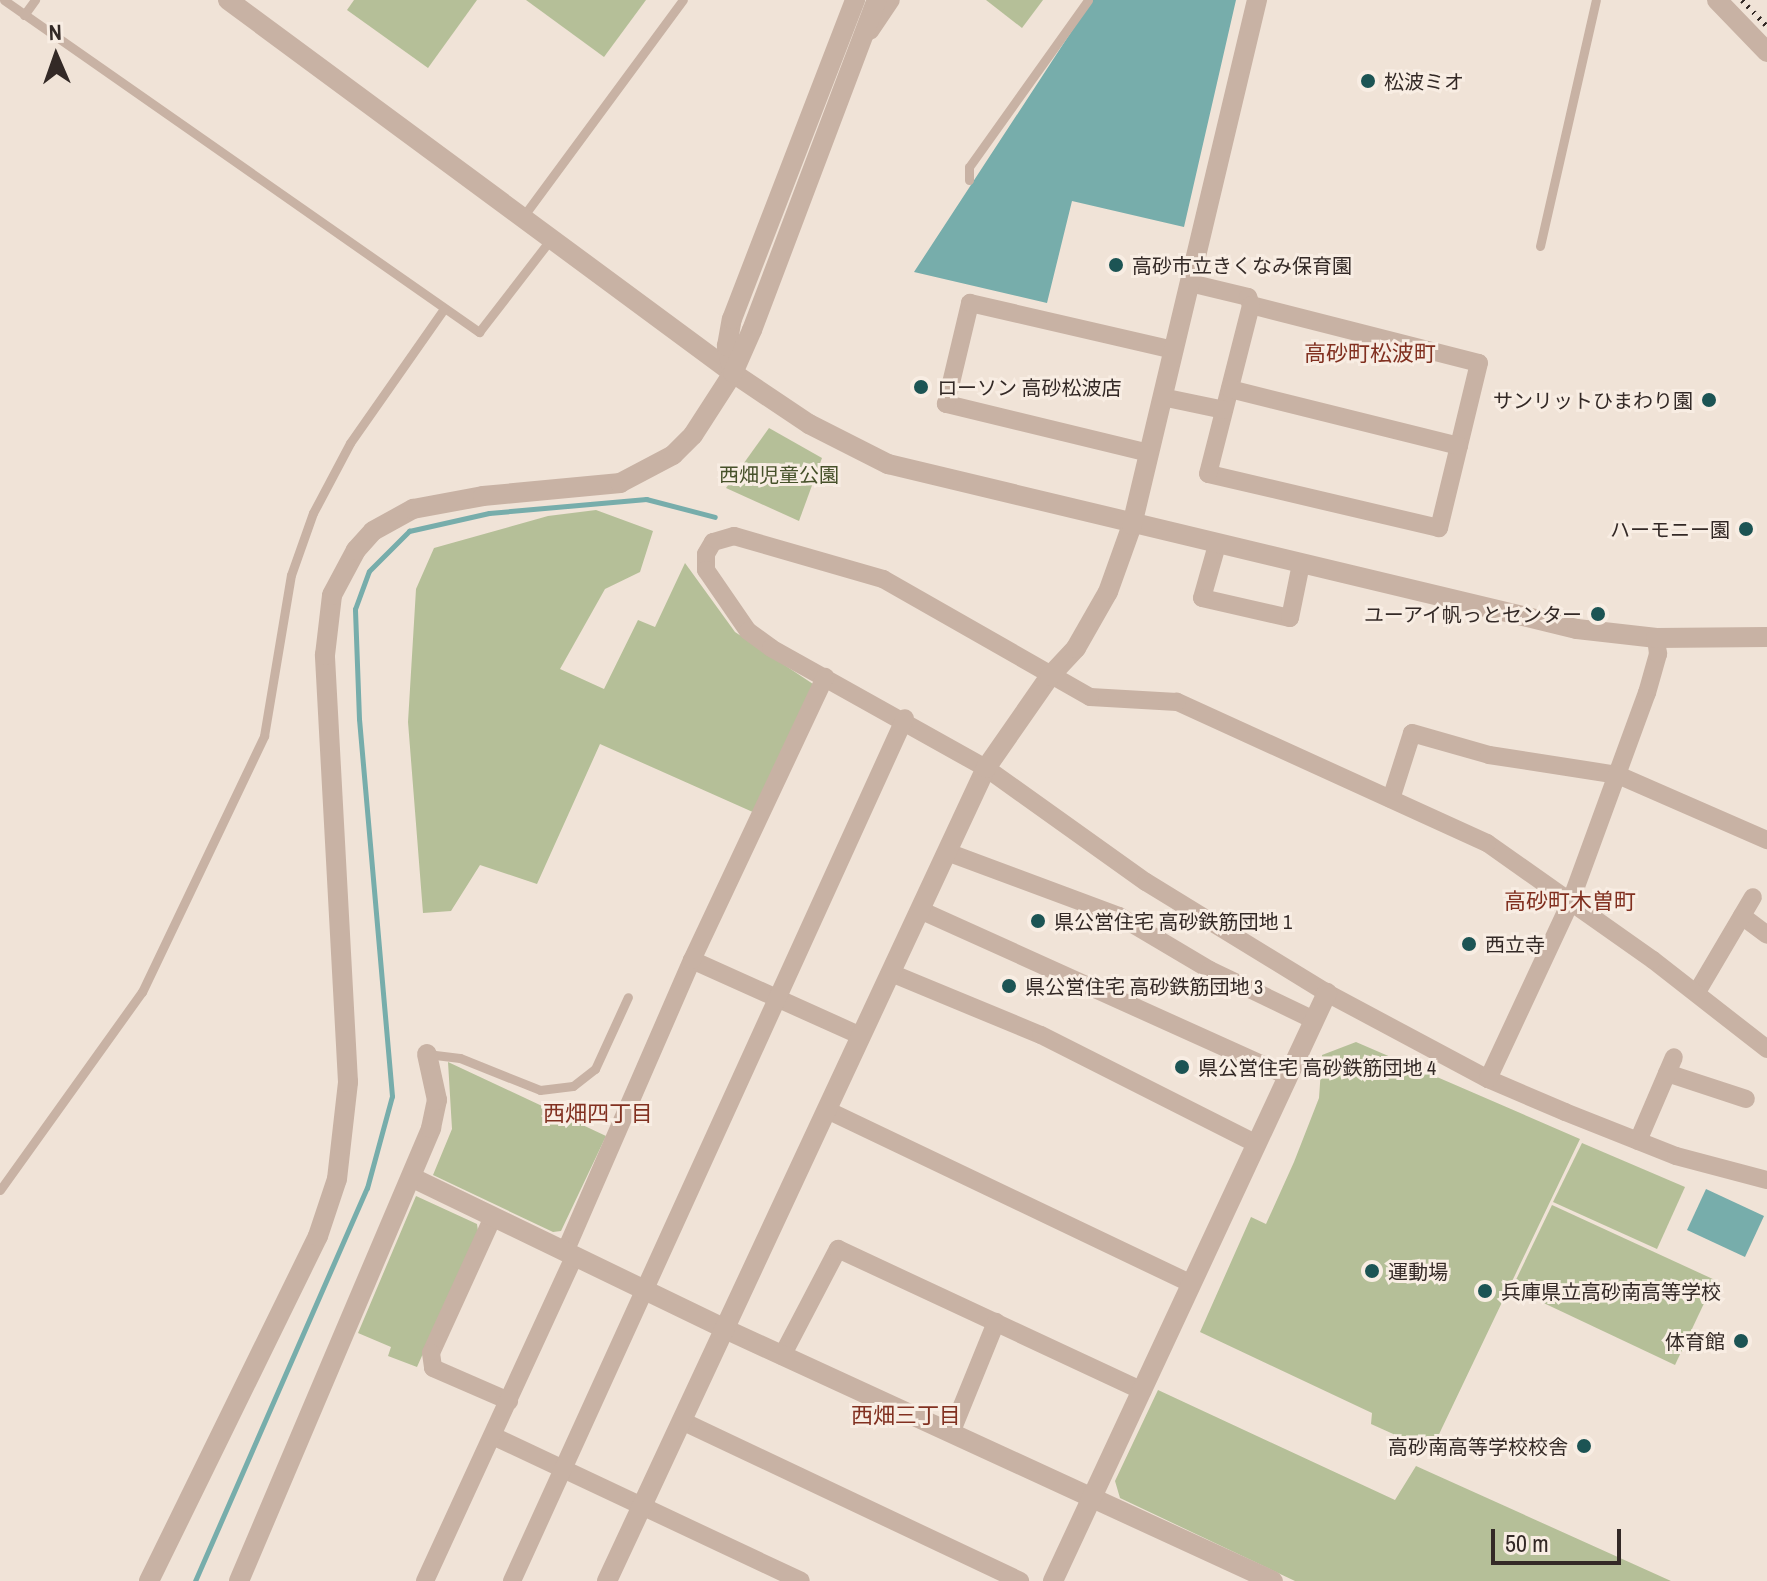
<!DOCTYPE html>
<html>
<head>
<meta charset="utf-8">
<style>
	body { margin:0 }
	#map { position:relative; width:1767px; height:1581px; overflow:hidden; background:#f0e3d7; font-family:"Archivo Narrow","Noto Sans JP",sans-serif }
	div>[style] { position:absolute }
	.green>* { inset:0; background:#b5bf98 }
	.water>* { inset:0; background:#77adab }
	.stream>* { height:5px; margin:-2.5px; padding:0 2.5px; transform-origin:2.5px; border-radius:2.5px; background:#77adab }
	.service>* { height:9px; margin:-4.5px; padding:0 4.5px; transform-origin:4.5px; border-radius:4.5px; background:#c8b2a4 }
	.minor>* { height:18px; margin:-9px; padding:0 9px; transform-origin:9px; border-radius:9px; background:#c8b2a4 }
	.tertiary>* { height:20px; margin:-10px; padding:0 10px; transform-origin:10px; border-radius:10px; background:#c8b2a4 }
	.rail>* { height:5px; margin-top:-2.5px; transform-origin:0; background:repeating-linear-gradient(90deg,#332926 0 2px,transparent 0 8px) }
	.dots>* { width:22px; height:22px; translate:-50% -50%; box-sizing:border-box; border:4px solid #f8ede3; border-radius:50% }
	span { translate:-50% -50%; white-space:nowrap; text-align:center; line-height:1.15; -webkit-text-stroke:6px #f8ede3; paint-order:stroke }
	.poi-label { font-size:20px; color:#332926 }
	.left { translate:0 -50%; text-align:left }
	.right { translate:-100% -50%; text-align:right }
	.park-label { font-size:20px; color:#46512a }
	.neighbourhood-label { font-size:22px; color:#813020 }
	.north { position:absolute; left:16px; top:16px; width:80px; height:80px; -webkit-text-stroke:6px #f8ede3; paint-order:stroke; rotate:358deg; font-size:22px; font-weight:700; line-height:32px; text-align:center; color:#332926 }
	.north::after { content:''; display:block; margin:auto; width:28px; height:36px; background:#332926; clip-path:polygon(50% 0,100% 100%,50% 72%,0 100%) }
	.scale { position:absolute; left:1491px; top:1529px; width:130px; height:36px; box-sizing:border-box; border:4px solid #332926; border-top:0; padding-left:10px; font-size:24px; line-height:28px; white-space:nowrap; color:#332926; -webkit-text-stroke:6px #f8ede3; paint-order:stroke }
</style>
</head>
<body>
<div id="map">
	<div class="green">
		<div style="clip-path:polygon(354px 0,477px 0,428px 68px,347px 10px)"></div>
		<div style="clip-path:polygon(526px 0,646px 0,604px 57px)"></div>
		<div style="clip-path:polygon(986px 0,1043px 0,1022px 28px)"></div>
		<div style="clip-path:polygon(769px 428px,822px 458px,799px 521px,726px 488px)"></div>
		<div style="clip-path:polygon(596px 510px,653px 531px,640px 572px,605px 589px,560px 669px,604px 689px,638px 620px,655px 627px,685px 563px,735px 632px,813px 684px,755px 813px,600px 744px,537px 884px,480px 865px,451px 911px,423px 913px,408px 722px,416px 589px,434px 548px,548px 516px)"></div>
		<div style="clip-path:polygon(1356px 1042px,1580px 1139px,1431px 1451px,1371px 1424px,1372px 1413px,1200px 1332px,1251px 1217px,1266px 1224px,1294px 1162px,1319px 1098px,1322px 1055px)"></div>
		<div style="clip-path:polygon(448px 1062px,606px 1136px,561px 1231px,553px 1232px,433px 1175px,452px 1129px)"></div>
		<div style="clip-path:polygon(1582px 1143px,1685px 1187px,1657px 1249px,1553px 1202px)"></div>
		<div style="clip-path:polygon(416px 1196px,477px 1224px,478px 1231px,417px 1367px,388px 1356px,391px 1347px,358px 1333px)"></div>
		<div style="clip-path:polygon(1552px 1205px,1715px 1280px,1675px 1365px,1512px 1288px)"></div>
		<div style="clip-path:polygon(1158px 1390px,1395px 1500px,1416px 1466px,1671px 1581px,1295px 1581px,1120px 1498px,1115px 1481px)"></div>
	</div>
	<div class="water">
		<div style="clip-path:polygon(1092px 0,1236px 0,1184px 227px,1072px 201px,1047px 303px,914px 272px)"></div>
		<div style="clip-path:polygon(1706px 1189px,1764px 1216px,1745px 1257px,1687px 1230px)"></div>
	</div>
	<div class="stream">
		<div style="left:195px;top:1581px;width:429px;rotate:-66.4deg"></div>
		<div style="left:367px;top:1188px;width:95px;rotate:-74.8deg"></div>
		<div style="left:392px;top:1096px;width:378px;rotate:-95deg"></div>
		<div style="left:359px;top:719px;width:110px;rotate:-92.1deg"></div>
		<div style="left:355px;top:609px;width:40px;rotate:-69.8deg"></div>
		<div style="left:369px;top:571px;width:57px;rotate:-45deg"></div>
		<div style="left:409px;top:531px;width:82px;rotate:-12.7deg"></div>
		<div style="left:489px;top:513px;width:158px;rotate:-5.1deg"></div>
		<div style="left:646px;top:499px;width:71px;rotate:14.6deg"></div>
	</div>
	<div class="service">
		<div style="left:4px;top:0;width:580px;rotate:34.95deg"></div>
		<div style="left:479px;top:332px;width:116px;rotate:-52.3deg"></div>
		<div style="left:24px;top:15px;width:19px;rotate:-54deg"></div>
		<div style="left:969px;top:180px;width:13px;rotate:-90deg"></div>
		<div style="left:969px;top:167px;width:205px;rotate:-54.5deg"></div>
		<div style="left:525px;top:214px;width:266px;rotate:-53.6deg"></div>
		<div style="left:1540px;top:246px;width:252px;rotate:-77.2deg"></div>
		<div style="left:427px;top:1054px;width:33px;rotate:7deg"></div>
		<div style="left:460px;top:1058px;width:86px;rotate:21.8deg"></div>
		<div style="left:540px;top:1090px;width:33px;rotate:-7deg"></div>
		<div style="left:573px;top:1086px;width:28px;rotate:-38deg"></div>
		<div style="left:595px;top:1069px;width:79px;rotate:-65.4deg"></div>
		<div style="left:0;top:1190px;width:244px;rotate:-54.4deg"></div>
		<div style="left:142px;top:992px;width:284px;rotate:-64.5deg"></div>
		<div style="left:264px;top:736px;width:163px;rotate:-80.5deg"></div>
		<div style="left:291px;top:575px;width:66px;rotate:-70.5deg"></div>
		<div style="left:313px;top:513px;width:79px;rotate:-62.1deg"></div>
		<div style="left:350px;top:443px;width:164px;rotate:-55deg"></div>
	</div>
	<div class="minor">
		<div style="left:870px;top:31px;width:37px;rotate:-56deg"></div>
		<div style="left:1190px;top:283px;width:60px;rotate:13.6deg"></div>
		<div style="left:1248px;top:297px;width:9px;rotate:69deg"></div>
		<div style="left:1251px;top:305px;width:235px;rotate:14.3deg"></div>
		<div style="left:1479px;top:363px;width:170px;rotate:103.6deg"></div>
		<div style="left:1439px;top:528px;width:237px;rotate:-166.8deg"></div>
		<div style="left:1208px;top:474px;width:174px;rotate:-75.7deg"></div>
		<div style="left:1230px;top:389px;width:236px;rotate:14deg"></div>
		<div style="left:1162px;top:397px;width:63px;rotate:11.8deg"></div>
		<div style="left:1149px;top:453px;width:209px;rotate:-166.4deg"></div>
		<div style="left:946px;top:404px;width:104px;rotate:-76.6deg"></div>
		<div style="left:970px;top:303px;width:209px;rotate:13deg"></div>
		<div style="left:1217px;top:545px;width:55px;rotate:105.8deg"></div>
		<div style="left:1202px;top:598px;width:90px;rotate:12.8deg"></div>
		<div style="left:1290px;top:618px;width:55px;rotate:-78.5deg"></div>
		<div style="left:1391px;top:799px;width:69px;rotate:-72.3deg"></div>
		<div style="left:1412px;top:733px;width:80px;rotate:15.9deg"></div>
		<div style="left:1489px;top:755px;width:131px;rotate:8.8deg"></div>
		<div style="left:1618px;top:775px;width:163px;rotate:23.6deg"></div>
		<div style="left:947px;top:852px;width:184px;rotate:20.4deg"></div>
		<div style="left:1119px;top:916px;width:106px;rotate:30.7deg"></div>
		<div style="left:1210px;top:970px;width:115px;rotate:25.7deg"></div>
		<div style="left:920px;top:910px;width:404px;rotate:24.3deg"></div>
		<div style="left:1742px;top:916px;width:31px;rotate:37deg"></div>
		<div style="left:692px;top:960px;width:185px;rotate:24.2deg"></div>
		<div style="left:891px;top:973px;width:162px;rotate:22.5deg"></div>
		<div style="left:1041px;top:1035px;width:242px;rotate:26.8deg"></div>
		<div style="left:1697px;top:992px;width:110px;rotate:-59.5deg"></div>
		<div style="left:1767px;top:1049px;width:145px;rotate:-142deg"></div>
		<div style="left:1653px;top:960px;width:203px;rotate:-144.8deg"></div>
		<div style="left:1487px;top:843px;width:341px;rotate:-155.5deg"></div>
		<div style="left:1177px;top:702px;width:87px;rotate:-176.7deg"></div>
		<div style="left:1090px;top:697px;width:238px;rotate:-150.3deg"></div>
		<div style="left:883px;top:579px;width:155px;rotate:-163.9deg"></div>
		<div style="left:734px;top:536px;width:22px;rotate:164deg"></div>
		<div style="left:713px;top:542px;width:14px;rotate:120deg"></div>
		<div style="left:706px;top:554px;width:16px;rotate:90deg"></div>
		<div style="left:706px;top:570px;width:74px;rotate:55.5deg"></div>
		<div style="left:748px;top:631px;width:29px;rotate:36deg"></div>
		<div style="left:771px;top:648px;width:246px;rotate:29.2deg"></div>
		<div style="left:986px;top:768px;width:196px;rotate:35.5deg"></div>
		<div style="left:1146px;top:882px;width:212px;rotate:31.5deg"></div>
		<div style="left:1327px;top:993px;width:183px;rotate:28.1deg"></div>
		<div style="left:1488px;top:1079px;width:84px;rotate:23.2deg"></div>
		<div style="left:1565px;top:1112px;width:119px;rotate:21.6deg"></div>
		<div style="left:1676px;top:1156px;width:94px;rotate:14.8deg"></div>
		<div style="left:1667px;top:1073px;width:83px;rotate:18.2deg"></div>
		<div style="left:1488px;top:1079px;width:194px;rotate:-65deg"></div>
		<div style="left:1570px;top:903px;width:224px;rotate:-69.9deg"></div>
		<div style="left:1647px;top:693px;width:41px;rotate:-74.2deg"></div>
		<div style="left:1658px;top:654px;width:16px;rotate:-97deg"></div>
		<div style="left:827px;top:1110px;width:404px;rotate:25.5deg"></div>
		<div style="left:1638px;top:1141px;width:91px;rotate:-66.8deg"></div>
		<div style="left:493px;top:1217px;width:149px;rotate:114.5deg"></div>
		<div style="left:431px;top:1353px;width:15px;rotate:82deg"></div>
		<div style="left:433px;top:1368px;width:83px;rotate:23.5deg"></div>
		<div style="left:565px;top:1252px;width:318px;rotate:-66.5deg"></div>
		<div style="left:692px;top:960px;width:313px;rotate:-64.8deg"></div>
		<div style="left:782px;top:1356px;width:121px;rotate:-62.4deg"></div>
		<div style="left:838px;top:1249px;width:336px;rotate:25deg"></div>
		<div style="left:682px;top:1421px;width:374px;rotate:25.3deg"></div>
		<div style="left:951px;top:1433px;width:120px;rotate:-67.9deg"></div>
		<div style="left:493px;top:1436px;width:340px;rotate:25.2deg"></div>
		<div style="left:425px;top:1581px;width:357px;rotate:-65.3deg"></div>
		<div style="left:512px;top:1581px;width:948px;rotate:-65.52deg"></div>
	</div>
	<div class="tertiary">
		<div style="left:228px;top:0;width:628px;rotate:36.45deg"></div>
		<div style="left:733px;top:373px;width:92px;rotate:33.9deg"></div>
		<div style="left:809px;top:424px;width:89px;rotate:26.9deg"></div>
		<div style="left:888px;top:464px;width:708px;rotate:13.47deg"></div>
		<div style="left:1577px;top:629px;width:80px;rotate:6.5deg"></div>
		<div style="left:1656px;top:638px;width:111px;rotate:-0.5deg"></div>
		<div style="left:1717px;top:0;width:72px;rotate:46.1deg"></div>
		<div style="left:733px;top:373px;width:28px;rotate:-103deg"></div>
		<div style="left:727px;top:346px;width:27px;rotate:-80deg"></div>
		<div style="left:732px;top:319px;width:342px;rotate:-68.9deg"></div>
		<div style="left:413px;top:1178px;width:347px;rotate:25.8deg"></div>
		<div style="left:725px;top:1329px;width:603px;rotate:24.7deg"></div>
		<div style="left:149px;top:1581px;width:384px;rotate:-63.9deg"></div>
		<div style="left:318px;top:1236px;width:60px;rotate:-71.6deg"></div>
		<div style="left:337px;top:1179px;width:98px;rotate:-83.5deg"></div>
		<div style="left:348px;top:1082px;width:428px;rotate:-93.1deg"></div>
		<div style="left:325px;top:655px;width:60px;rotate:-83.3deg"></div>
		<div style="left:332px;top:595px;width:51px;rotate:-61.9deg"></div>
		<div style="left:356px;top:550px;width:25px;rotate:-48deg"></div>
		<div style="left:373px;top:531px;width:46px;rotate:-28.8deg"></div>
		<div style="left:413px;top:509px;width:71px;rotate:-10.5deg"></div>
		<div style="left:483px;top:496px;width:138px;rotate:-5.4deg"></div>
		<div style="left:620px;top:483px;width:60px;rotate:-27.8deg"></div>
		<div style="left:673px;top:455px;width:28px;rotate:-45deg"></div>
		<div style="left:693px;top:435px;width:74px;rotate:-57.2deg"></div>
		<div style="left:733px;top:373px;width:47px;rotate:-66.2deg"></div>
		<div style="left:752px;top:330px;width:353px;rotate:-69.3deg"></div>
		<div style="left:239px;top:1581px;width:492px;rotate:-67deg"></div>
		<div style="left:431px;top:1128px;width:29px;rotate:-78deg"></div>
		<div style="left:437px;top:1100px;width:47px;rotate:-102.3deg"></div>
		<div style="left:607px;top:1581px;width:897px;rotate:-65.01deg"></div>
		<div style="left:986px;top:768px;width:112px;rotate:-55.2deg"></div>
		<div style="left:1050px;top:676px;width:38px;rotate:-47deg"></div>
		<div style="left:1076px;top:648px;width:64px;rotate:-60.3deg"></div>
		<div style="left:1108px;top:592px;width:71px;rotate:-70.3deg"></div>
		<div style="left:1132px;top:525px;width:540px;rotate:-76.61deg"></div>
		<div style="left:1053px;top:1581px;width:649px;rotate:-65.02deg"></div>
	</div>
	<div class="rail">
		<div style="left:1742px;top:0;width:36px;rotate:46deg"></div>
	</div>
	<div class="dots">
		<div style="left:1368px;top:81px;background:#1c5454"></div>
		<div style="left:1116px;top:265px;background:#1c5454"></div>
		<div style="left:921px;top:387px;background:#1c5454"></div>
		<div style="left:1709px;top:400px;background:#1c5454"></div>
		<div style="left:1746px;top:529px;background:#1c5454"></div>
		<div style="left:1598px;top:614px;background:#1c5454"></div>
		<div style="left:1038px;top:921px;background:#1c5454"></div>
		<div style="left:1469px;top:944px;background:#1c5454"></div>
		<div style="left:1009px;top:986px;background:#1c5454"></div>
		<div style="left:1182px;top:1067px;background:#1c5454"></div>
		<div style="left:1372px;top:1271px;background:#1c5454"></div>
		<div style="left:1485px;top:1291px;background:#1c5454"></div>
		<div style="left:1741px;top:1341px;background:#1c5454"></div>
		<div style="left:1584px;top:1446px;background:#1c5454"></div>
	</div>
	<div class="poi-label">
		<span class="left" style="left:1384px;top:81px">松波ミオ</span>
		<span class="left" style="left:1132px;top:265px">高砂市立きくなみ保育園</span>
		<span class="left" style="left:937px;top:387px">ローソン 高砂松波店</span>
		<span class="right" style="left:1693px;top:400px">サンリットひまわり園</span>
		<span class="right" style="left:1730px;top:529px">ハーモニー園</span>
		<span class="right" style="left:1582px;top:614px">ユーアイ帆っとセンター</span>
		<span class="left" style="left:1054px;top:921px">県公営住宅 高砂鉄筋団地 1</span>
		<span class="left" style="left:1485px;top:944px">西立寺</span>
		<span class="left" style="left:1025px;top:986px">県公営住宅 高砂鉄筋団地 3</span>
		<span class="left" style="left:1198px;top:1067px">県公営住宅 高砂鉄筋団地 4</span>
		<span class="left" style="left:1388px;top:1271px">運動場</span>
		<span class="left" style="left:1501px;top:1291px">兵庫県立高砂南高等学校</span>
		<span class="right" style="left:1725px;top:1341px">体育館</span>
		<span class="right" style="left:1568px;top:1446px">高砂南高等学校校舎</span>
	</div>
	<div class="park-label">
		<span style="left:779px;top:474px">西畑児童公園</span>
	</div>
	<div class="neighbourhood-label">
		<span style="left:1370px;top:354px">高砂町松波町</span>
		<span style="left:1570px;top:902px">高砂町木曽町</span>
		<span style="left:598px;top:1114px">西畑四丁目</span>
		<span style="left:906px;top:1416px">西畑三丁目</span>
	</div>
	<div class="north">N</div>
	<div class="scale">50 m</div>
</div>
</body>
</html>
